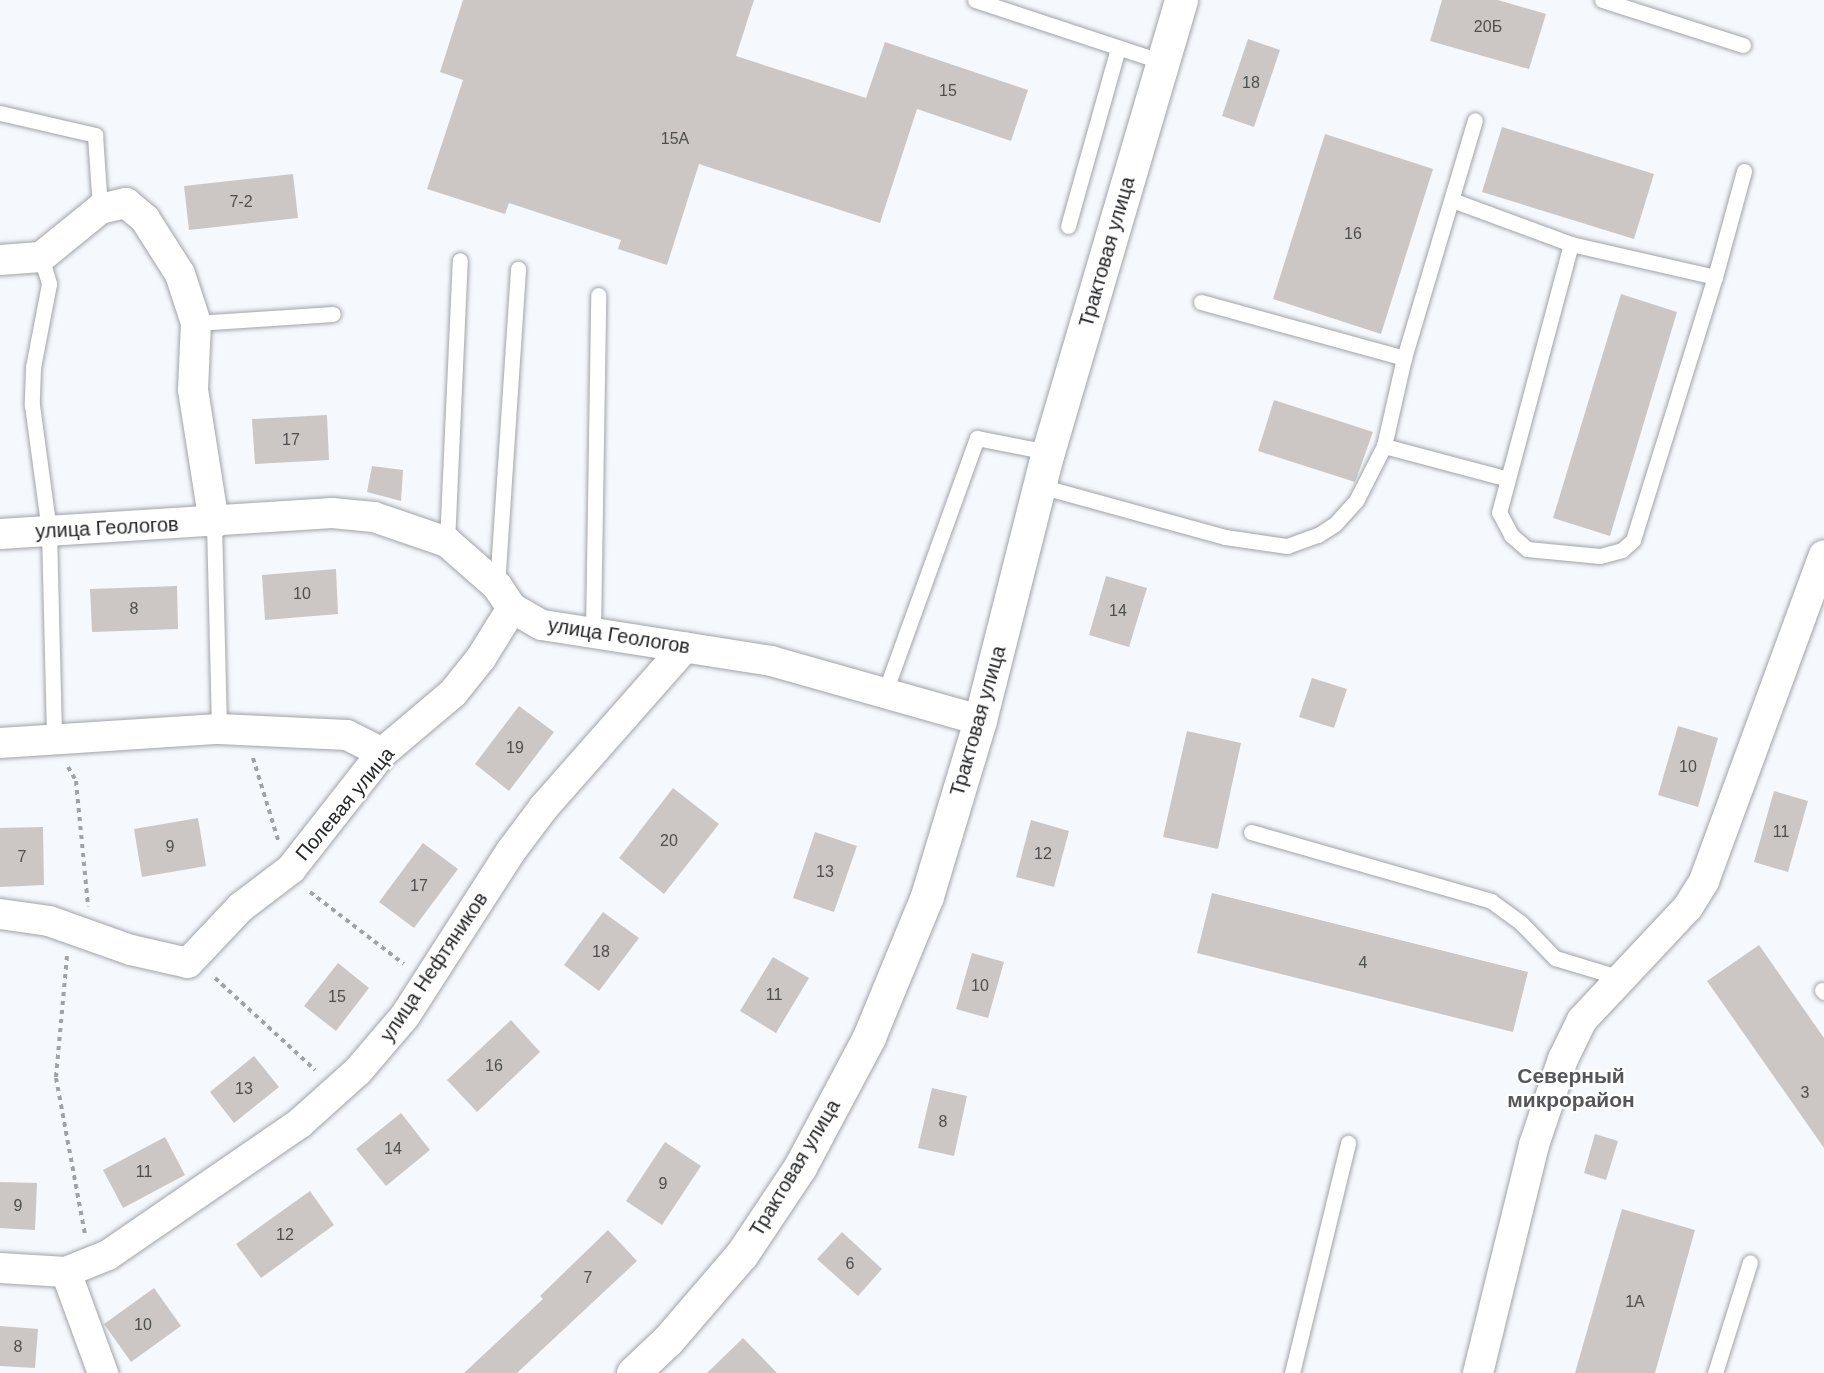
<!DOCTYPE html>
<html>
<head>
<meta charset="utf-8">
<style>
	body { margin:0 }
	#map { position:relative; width:1824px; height:1373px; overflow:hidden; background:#f5f8fd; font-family:Arial,sans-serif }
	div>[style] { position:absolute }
	.building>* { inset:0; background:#ccc7c4 }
	.path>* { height:4px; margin-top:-2px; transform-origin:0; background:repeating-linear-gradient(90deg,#a0a2a6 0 4.5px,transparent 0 9px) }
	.roads { filter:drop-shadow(0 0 2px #a0a3a8) drop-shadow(0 0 2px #a0a3a8) }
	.service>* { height:15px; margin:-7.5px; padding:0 7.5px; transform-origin:7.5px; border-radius:7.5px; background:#fff }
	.minor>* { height:30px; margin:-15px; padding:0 15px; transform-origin:15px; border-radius:15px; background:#fff }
	.tertiary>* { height:33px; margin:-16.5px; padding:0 16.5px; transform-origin:16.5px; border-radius:16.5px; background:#fff }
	span { translate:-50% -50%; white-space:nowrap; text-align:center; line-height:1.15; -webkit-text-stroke:4.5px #fff; paint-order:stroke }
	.number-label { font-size:16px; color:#4e4e4e }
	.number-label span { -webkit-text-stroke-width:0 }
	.street-label { font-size:20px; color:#242527 }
	.neighbourhood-label { font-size:21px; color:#54565b; font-weight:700 }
</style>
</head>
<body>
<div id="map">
	<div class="building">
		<div style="clip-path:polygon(463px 0,754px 0,736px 56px,866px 98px,885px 42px,1028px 90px,1011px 141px,917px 109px,880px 223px,699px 164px,667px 265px,618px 249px,621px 240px,509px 203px,505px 214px,427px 189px,463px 80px,440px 72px)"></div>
		<div style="clip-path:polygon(1442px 0,1498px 0,1546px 14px,1529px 69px,1430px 41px)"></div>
		<div style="clip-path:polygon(1248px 39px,1280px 50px,1254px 127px,1222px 116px)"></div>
		<div style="clip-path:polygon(1502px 127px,1654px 174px,1634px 239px,1482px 192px)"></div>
		<div style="clip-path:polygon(1325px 134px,1433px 169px,1381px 334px,1273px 299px)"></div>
		<div style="clip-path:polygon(293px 174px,298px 218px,189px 230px,184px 186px)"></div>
		<div style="clip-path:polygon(1621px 294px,1677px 312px,1610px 536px,1553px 518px)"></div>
		<div style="clip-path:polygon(1274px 400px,1373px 432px,1355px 482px,1258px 451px)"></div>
		<div style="clip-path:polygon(327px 415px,329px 460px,255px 464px,252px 419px)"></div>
		<div style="clip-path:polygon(372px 466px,403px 470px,401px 501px,367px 492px)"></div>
		<div style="clip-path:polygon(336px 569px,338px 614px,265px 620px,262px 575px)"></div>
		<div style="clip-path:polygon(1106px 576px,1147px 588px,1129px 647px,1089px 635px)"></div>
		<div style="clip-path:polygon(177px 586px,178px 629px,92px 632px,90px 589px)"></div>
		<div style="clip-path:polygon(1312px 678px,1347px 689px,1334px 728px,1299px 717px)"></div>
		<div style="clip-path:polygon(519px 706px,554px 732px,509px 791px,475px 764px)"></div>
		<div style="clip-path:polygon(1678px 726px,1718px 738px,1698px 807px,1658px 795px)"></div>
		<div style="clip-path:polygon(1187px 731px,1241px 743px,1218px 849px,1163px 837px)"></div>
		<div style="clip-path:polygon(673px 788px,719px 824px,664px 894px,619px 858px)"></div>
		<div style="clip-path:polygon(1774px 791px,1808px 801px,1788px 872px,1754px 862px)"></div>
		<div style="clip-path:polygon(198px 818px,206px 866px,142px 877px,134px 829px)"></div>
		<div style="clip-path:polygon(1031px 820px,1069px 831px,1054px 887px,1016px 877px)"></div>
		<div style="clip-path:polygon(43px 827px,44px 885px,0 887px,0 828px)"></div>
		<div style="clip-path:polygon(815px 832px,857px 846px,834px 912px,793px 898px)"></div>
		<div style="clip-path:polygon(423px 843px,458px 869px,414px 928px,379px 902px)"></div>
		<div style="clip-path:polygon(1212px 893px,1528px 972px,1513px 1032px,1197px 953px)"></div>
		<div style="clip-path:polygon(603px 912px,639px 938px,599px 991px,564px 965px)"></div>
		<div style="clip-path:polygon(1759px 945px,1824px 1038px,1824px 1148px,1707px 981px)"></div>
		<div style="clip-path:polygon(972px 953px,1004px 962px,988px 1018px,956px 1009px)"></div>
		<div style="clip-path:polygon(773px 957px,809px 978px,776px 1033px,740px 1011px)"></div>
		<div style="clip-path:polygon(338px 963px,369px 988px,336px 1031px,304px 1006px)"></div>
		<div style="clip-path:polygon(511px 1020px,540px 1052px,477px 1112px,447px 1080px)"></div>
		<div style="clip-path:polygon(254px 1056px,279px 1087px,234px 1123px,210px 1092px)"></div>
		<div style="clip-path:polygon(932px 1088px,967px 1096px,954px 1156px,918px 1148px)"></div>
		<div style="clip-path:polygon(401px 1113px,430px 1150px,386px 1186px,356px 1149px)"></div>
		<div style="clip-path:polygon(1595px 1134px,1618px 1141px,1606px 1180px,1584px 1173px)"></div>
		<div style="clip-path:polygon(165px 1137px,185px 1175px,123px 1208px,103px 1170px)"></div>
		<div style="clip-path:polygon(665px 1142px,701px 1166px,662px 1225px,626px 1201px)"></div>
		<div style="clip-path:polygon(0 1182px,37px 1183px,35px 1230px,0 1228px)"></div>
		<div style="clip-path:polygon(310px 1191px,334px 1225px,261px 1278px,236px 1244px)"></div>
		<div style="clip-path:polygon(1622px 1209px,1695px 1230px,1655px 1373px,1575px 1373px)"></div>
		<div style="clip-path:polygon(608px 1230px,637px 1261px,517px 1373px,464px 1373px,543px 1299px,540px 1296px)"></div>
		<div style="clip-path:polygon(842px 1232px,882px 1269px,858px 1296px,817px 1259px)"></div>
		<div style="clip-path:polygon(154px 1288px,181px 1326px,131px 1362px,104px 1324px)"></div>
		<div style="clip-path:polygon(0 1326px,38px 1329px,35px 1368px,0 1366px)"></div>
		<div style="clip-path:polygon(743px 1338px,777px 1373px,707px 1373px)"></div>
	</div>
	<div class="path">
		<div style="left:253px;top:758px;width:86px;rotate:73deg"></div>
		<div style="left:68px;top:767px;width:16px;rotate:60deg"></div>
		<div style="left:76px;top:781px;width:126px;rotate:84.5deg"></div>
		<div style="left:310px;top:892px;width:118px;rotate:37.5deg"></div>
		<div style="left:67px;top:956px;width:122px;rotate:95.2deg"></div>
		<div style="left:56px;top:1078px;width:159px;rotate:79.5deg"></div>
		<div style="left:215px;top:978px;width:136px;rotate:42.6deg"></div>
	</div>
	<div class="roads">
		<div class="service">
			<div style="left:975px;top:0;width:197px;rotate:18.3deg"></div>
			<div style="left:1602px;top:0;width:148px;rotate:17.7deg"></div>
			<div style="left:0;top:113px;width:98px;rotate:13deg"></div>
			<div style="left:95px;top:135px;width:74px;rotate:86.1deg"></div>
			<div style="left:1452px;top:200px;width:127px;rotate:20.3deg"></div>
			<div style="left:1571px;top:244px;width:148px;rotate:12.9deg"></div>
			<div style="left:1715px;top:277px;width:110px;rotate:-74.7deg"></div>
			<div style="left:1068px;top:226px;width:185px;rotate:-74.3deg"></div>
			<div style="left:1571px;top:244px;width:278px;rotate:105deg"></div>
			<div style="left:1499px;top:512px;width:26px;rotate:62deg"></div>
			<div style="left:1511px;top:535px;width:21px;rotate:41deg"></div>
			<div style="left:1527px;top:549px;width:73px;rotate:5.5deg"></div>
			<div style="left:1600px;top:556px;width:23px;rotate:-15deg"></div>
			<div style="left:1622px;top:550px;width:15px;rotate:-42deg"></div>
			<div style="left:1633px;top:540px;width:275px;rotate:-72.7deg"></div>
			<div style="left:41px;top:257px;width:28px;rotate:73deg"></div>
			<div style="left:49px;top:284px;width:85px;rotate:100.9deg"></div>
			<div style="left:33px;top:367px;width:38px;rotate:92deg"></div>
			<div style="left:32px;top:405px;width:127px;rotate:82.3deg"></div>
			<div style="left:49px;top:531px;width:209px;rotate:88.6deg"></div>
			<div style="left:1201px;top:302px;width:211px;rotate:15.4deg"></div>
			<div style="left:196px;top:323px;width:137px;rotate:-3.8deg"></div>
			<div style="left:1384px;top:446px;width:128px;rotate:14.9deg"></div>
			<div style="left:1040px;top:486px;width:192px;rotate:15.4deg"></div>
			<div style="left:1225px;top:537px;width:63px;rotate:8.3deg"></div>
			<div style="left:1287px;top:546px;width:33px;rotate:-20deg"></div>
			<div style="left:1318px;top:535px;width:20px;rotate:-33deg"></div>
			<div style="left:1335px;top:524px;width:31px;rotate:-48deg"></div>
			<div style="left:1356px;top:501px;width:62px;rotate:-63deg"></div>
			<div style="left:1384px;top:446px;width:90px;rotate:-77.2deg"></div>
			<div style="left:1404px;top:358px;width:248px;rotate:-73.4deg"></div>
			<div style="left:214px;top:523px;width:206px;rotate:88.6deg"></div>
			<div style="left:447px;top:542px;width:282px;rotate:-87.4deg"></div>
			<div style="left:497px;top:586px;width:318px;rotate:-86.2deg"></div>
			<div style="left:593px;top:631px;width:336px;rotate:-89.1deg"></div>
			<div style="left:885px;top:692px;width:270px;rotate:-70.1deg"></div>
			<div style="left:977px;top:438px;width:72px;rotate:11.2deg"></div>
			<div style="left:1251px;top:832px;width:250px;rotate:16deg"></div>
			<div style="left:1491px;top:901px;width:37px;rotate:36deg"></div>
			<div style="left:1521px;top:923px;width:49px;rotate:45.8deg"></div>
			<div style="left:1555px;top:958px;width:72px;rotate:16.9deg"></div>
			<div style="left:1822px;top:990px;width:3px;rotate:45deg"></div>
			<div style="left:1292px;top:1373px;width:237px;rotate:-76.3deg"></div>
			<div style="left:1715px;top:1373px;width:116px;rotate:-72.5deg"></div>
		</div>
		<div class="minor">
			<div style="left:0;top:260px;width:41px;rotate:-4.2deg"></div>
			<div style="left:41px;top:257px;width:76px;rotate:-39.1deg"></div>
			<div style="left:100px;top:209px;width:27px;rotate:-13deg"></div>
			<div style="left:126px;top:203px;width:25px;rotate:40deg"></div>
			<div style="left:145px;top:219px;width:65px;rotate:57.5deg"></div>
			<div style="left:180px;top:274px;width:52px;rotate:71.9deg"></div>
			<div style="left:196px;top:323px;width:67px;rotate:92.6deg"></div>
			<div style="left:193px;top:390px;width:135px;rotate:81deg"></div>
			<div style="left:0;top:534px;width:333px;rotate:-3.6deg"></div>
			<div style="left:332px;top:513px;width:42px;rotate:5.4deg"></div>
			<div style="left:374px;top:517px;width:77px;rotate:18.9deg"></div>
			<div style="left:447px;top:542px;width:67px;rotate:41.3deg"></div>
			<div style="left:497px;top:586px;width:27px;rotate:56deg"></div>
			<div style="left:512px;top:608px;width:34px;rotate:30deg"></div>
			<div style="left:542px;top:625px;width:232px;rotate:8.9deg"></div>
			<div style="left:771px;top:661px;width:217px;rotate:15.8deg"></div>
			<div style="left:0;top:743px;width:219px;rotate:-3.7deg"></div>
			<div style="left:219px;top:729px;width:128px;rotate:2.7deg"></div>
			<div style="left:347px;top:735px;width:39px;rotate:27deg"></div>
			<div style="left:0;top:914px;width:49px;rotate:8.1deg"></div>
			<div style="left:49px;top:921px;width:87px;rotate:19.5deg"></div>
			<div style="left:131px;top:950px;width:58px;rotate:12.8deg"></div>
			<div style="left:188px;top:963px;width:77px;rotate:-46.6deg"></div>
			<div style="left:241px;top:907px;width:63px;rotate:-37.2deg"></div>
			<div style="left:291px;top:869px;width:147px;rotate:-51.9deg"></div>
			<div style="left:382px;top:753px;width:93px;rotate:-40.2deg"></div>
			<div style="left:453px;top:693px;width:45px;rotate:-51.3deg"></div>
			<div style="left:481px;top:658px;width:59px;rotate:-58.2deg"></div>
			<div style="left:0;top:1268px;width:66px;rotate:3.5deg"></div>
			<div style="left:66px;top:1272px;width:45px;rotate:-22deg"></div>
			<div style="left:108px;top:1255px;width:233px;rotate:-34.5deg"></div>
			<div style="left:300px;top:1123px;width:78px;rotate:-41.9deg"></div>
			<div style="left:358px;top:1071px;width:72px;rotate:-49.5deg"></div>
			<div style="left:405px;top:1016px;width:196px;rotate:-57.3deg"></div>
			<div style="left:511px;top:851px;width:55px;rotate:-53.1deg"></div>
			<div style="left:544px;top:807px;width:213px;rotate:-48.6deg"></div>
			<div style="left:66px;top:1272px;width:108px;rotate:69.9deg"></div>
			<div style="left:1478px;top:1373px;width:235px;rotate:-76.2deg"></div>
			<div style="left:1534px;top:1145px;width:91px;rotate:-71.4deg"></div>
			<div style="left:1563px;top:1059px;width:43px;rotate:-64deg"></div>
			<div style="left:1582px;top:1020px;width:155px;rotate:-46.8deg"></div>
			<div style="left:1688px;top:907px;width:31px;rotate:-58deg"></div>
			<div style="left:1704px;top:881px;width:347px;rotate:-69.8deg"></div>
		</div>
		<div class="tertiary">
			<div style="left:633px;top:1373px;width:48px;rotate:-43.3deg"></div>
			<div style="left:668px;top:1340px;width:113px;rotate:-49.3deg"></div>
			<div style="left:742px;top:1254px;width:105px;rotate:-56.3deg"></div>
			<div style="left:800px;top:1167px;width:147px;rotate:-62deg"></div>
			<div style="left:869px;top:1037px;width:152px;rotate:-67.6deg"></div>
			<div style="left:927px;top:896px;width:184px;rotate:-73.2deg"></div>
			<div style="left:980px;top:720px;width:276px;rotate:-75.8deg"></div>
			<div style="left:1048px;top:452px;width:471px;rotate:-73.6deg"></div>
		</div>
	</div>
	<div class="number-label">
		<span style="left:1488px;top:27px">20Б</span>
		<span style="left:1251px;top:83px">18</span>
		<span style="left:948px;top:91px">15</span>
		<span style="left:675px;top:139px">15А</span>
		<span style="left:241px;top:202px">7-2</span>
		<span style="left:1353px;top:234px">16</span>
		<span style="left:291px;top:440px">17</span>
		<span style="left:302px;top:594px">10</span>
		<span style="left:134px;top:609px">8</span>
		<span style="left:1118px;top:611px">14</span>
		<span style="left:515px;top:748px">19</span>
		<span style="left:1688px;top:767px">10</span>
		<span style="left:1781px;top:832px">11</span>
		<span style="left:669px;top:841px">20</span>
		<span style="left:170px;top:847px">9</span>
		<span style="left:1043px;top:854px">12</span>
		<span style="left:22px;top:857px">7</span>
		<span style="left:825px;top:872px">13</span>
		<span style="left:419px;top:886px">17</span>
		<span style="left:601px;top:952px">18</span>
		<span style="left:1363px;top:963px">4</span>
		<span style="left:980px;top:986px">10</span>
		<span style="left:774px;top:995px">11</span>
		<span style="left:337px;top:997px">15</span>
		<span style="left:494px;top:1066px">16</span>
		<span style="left:244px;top:1089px">13</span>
		<span style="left:1805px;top:1093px">3</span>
		<span style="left:943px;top:1122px">8</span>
		<span style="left:393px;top:1149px">14</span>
		<span style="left:144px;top:1172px">11</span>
		<span style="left:663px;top:1184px">9</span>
		<span style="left:18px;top:1206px">9</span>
		<span style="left:285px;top:1235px">12</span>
		<span style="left:850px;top:1264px">6</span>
		<span style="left:588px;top:1278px">7</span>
		<span style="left:1635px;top:1302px">1А</span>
		<span style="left:143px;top:1325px">10</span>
		<span style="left:18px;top:1347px">8</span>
	</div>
	<div class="street-label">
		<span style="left:1107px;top:252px;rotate:-74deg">Трактовая улица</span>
		<span style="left:107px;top:528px;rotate:-3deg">улица Геологов</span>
		<span style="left:619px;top:636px;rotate:9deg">улица Геологов</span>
		<span style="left:978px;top:721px;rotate:-74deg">Трактовая улица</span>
		<span style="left:345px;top:804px;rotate:-50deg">Полевая улица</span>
		<span style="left:434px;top:967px;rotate:-56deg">улица Нефтяников</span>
		<span style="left:795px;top:1168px;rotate:-59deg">Трактовая улица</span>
	</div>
	<div class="neighbourhood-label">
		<span style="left:1571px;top:1088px">Северный<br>микрорайон</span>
	</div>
</div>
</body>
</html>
